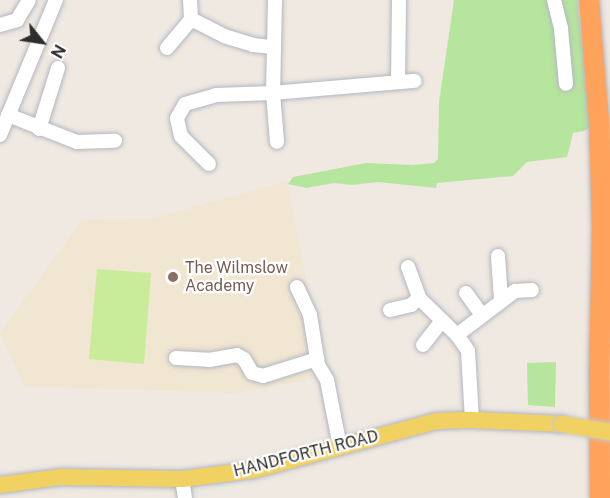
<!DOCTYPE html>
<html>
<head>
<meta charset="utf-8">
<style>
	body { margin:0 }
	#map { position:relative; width:610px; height:498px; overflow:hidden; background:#efe9e1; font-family:"Public Sans",sans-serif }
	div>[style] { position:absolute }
	.education>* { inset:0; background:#f0e6d1 }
	.green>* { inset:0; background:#b6e59e }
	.pitch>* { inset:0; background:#c9ec9a }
	.roads { filter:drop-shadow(0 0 2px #b4b7c1) drop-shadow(0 0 2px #b4b7c1) }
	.minor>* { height:14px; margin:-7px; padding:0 7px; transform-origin:7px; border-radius:7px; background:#fff }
	.major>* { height:16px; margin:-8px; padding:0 8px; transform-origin:8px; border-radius:8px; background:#f2d163 }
	.highway>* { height:20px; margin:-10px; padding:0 10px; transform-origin:10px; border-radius:10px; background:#ffa35c }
	.bridges { filter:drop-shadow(0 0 2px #c9c9c9) drop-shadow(0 0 2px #c9c9c9) }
	.major-bridge>* { height:16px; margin:-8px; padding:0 8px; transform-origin:8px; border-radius:8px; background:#f2d163 }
	.dots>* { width:16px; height:16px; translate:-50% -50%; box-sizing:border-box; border:3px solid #fff; border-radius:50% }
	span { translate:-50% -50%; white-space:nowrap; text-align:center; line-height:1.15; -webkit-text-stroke:4.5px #fff; paint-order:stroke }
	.education-label { font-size:16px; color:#785e54 }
	.left { translate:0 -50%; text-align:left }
	.street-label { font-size:16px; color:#2e2e2e }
	.north { position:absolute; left:12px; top:12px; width:60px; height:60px; -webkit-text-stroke:4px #fff; paint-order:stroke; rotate:120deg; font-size:16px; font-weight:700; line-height:24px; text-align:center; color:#2e2e2e }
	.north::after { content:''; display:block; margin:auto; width:21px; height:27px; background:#2e2e2e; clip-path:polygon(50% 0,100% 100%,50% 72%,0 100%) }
</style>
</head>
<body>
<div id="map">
	<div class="education">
		<div style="clip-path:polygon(287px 181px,321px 358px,338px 418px,324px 420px,319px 378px,235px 393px,24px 386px,0 333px,82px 220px,151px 219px)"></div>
	</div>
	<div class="green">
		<div style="clip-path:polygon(454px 0,577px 0,591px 126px,584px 131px,573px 133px,567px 157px,527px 162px,513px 176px,437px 183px,436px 188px,378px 182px,352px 185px,334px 183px,306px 188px,288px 184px,293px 177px,366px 163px,413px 165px,434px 163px,438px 159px,439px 102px)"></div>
		<div style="clip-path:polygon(556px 362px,555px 407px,528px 405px,527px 363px)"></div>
	</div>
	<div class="pitch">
		<div style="clip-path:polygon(97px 269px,151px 273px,144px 364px,89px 359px)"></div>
	</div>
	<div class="roads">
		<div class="minor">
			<div style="left:275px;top:0;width:93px;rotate:91.2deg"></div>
			<div style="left:273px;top:93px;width:49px;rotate:85.3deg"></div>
			<div style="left:554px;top:0;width:30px;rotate:76deg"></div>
			<div style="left:561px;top:29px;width:55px;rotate:84.8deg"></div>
			<div style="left:191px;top:19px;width:37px;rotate:27deg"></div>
			<div style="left:224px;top:36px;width:30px;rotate:17deg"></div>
			<div style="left:253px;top:45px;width:20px;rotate:6deg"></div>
			<div style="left:0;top:25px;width:18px;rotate:-16deg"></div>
			<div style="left:17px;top:20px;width:23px;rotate:-59deg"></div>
			<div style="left:167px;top:48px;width:38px;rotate:-50deg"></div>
			<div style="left:191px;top:19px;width:19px;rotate:-93deg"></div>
			<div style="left:398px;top:82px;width:82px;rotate:-89.3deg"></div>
			<div style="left:8px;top:115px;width:74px;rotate:21.4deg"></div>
			<div style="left:77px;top:142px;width:38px;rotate:-2deg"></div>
			<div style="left:39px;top:129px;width:64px;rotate:-72.7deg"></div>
			<div style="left:0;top:135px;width:146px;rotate:-67.5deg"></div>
			<div style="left:209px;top:164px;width:40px;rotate:-135deg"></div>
			<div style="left:181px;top:136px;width:18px;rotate:-103deg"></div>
			<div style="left:177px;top:118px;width:16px;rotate:-60deg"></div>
			<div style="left:185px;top:104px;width:32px;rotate:-16deg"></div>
			<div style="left:216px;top:95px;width:57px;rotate:-2deg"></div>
			<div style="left:273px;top:93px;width:142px;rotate:-4.9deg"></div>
			<div style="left:498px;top:256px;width:44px;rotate:86.1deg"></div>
			<div style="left:408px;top:267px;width:33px;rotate:70deg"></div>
			<div style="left:419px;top:298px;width:53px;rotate:44.2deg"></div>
			<div style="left:457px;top:335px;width:19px;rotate:55deg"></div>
			<div style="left:468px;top:351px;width:69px;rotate:86.7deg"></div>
			<div style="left:297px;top:287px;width:31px;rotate:65deg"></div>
			<div style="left:310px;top:315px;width:51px;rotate:80.9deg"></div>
			<div style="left:318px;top:365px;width:17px;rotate:59deg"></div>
			<div style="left:327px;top:380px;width:68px;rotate:79deg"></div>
			<div style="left:466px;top:293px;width:27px;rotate:54deg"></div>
			<div style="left:390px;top:310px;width:22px;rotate:-13deg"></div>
			<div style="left:411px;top:305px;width:11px;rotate:-41deg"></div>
			<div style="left:457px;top:335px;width:73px;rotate:-37.2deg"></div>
			<div style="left:515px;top:291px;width:17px;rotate:-3deg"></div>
			<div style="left:423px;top:345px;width:31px;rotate:-52deg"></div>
			<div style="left:176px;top:358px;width:33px;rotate:3deg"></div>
			<div style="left:209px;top:360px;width:28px;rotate:-10deg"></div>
			<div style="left:237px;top:355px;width:8px;rotate:30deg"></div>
			<div style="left:244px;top:359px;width:16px;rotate:60deg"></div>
			<div style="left:252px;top:373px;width:11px;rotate:15deg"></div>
			<div style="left:263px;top:376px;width:57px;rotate:-17.5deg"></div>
			<div style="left:182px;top:479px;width:19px;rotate:81deg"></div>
		</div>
		<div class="major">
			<div style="left:0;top:485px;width:62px;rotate:-7.5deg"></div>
			<div style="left:61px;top:477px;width:121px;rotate:0.9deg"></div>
			<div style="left:182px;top:479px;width:73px;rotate:-7.1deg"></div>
			<div style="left:254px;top:470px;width:189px;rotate:-15deg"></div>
			<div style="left:437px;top:421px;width:35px;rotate:-2deg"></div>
			<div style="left:472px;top:420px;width:90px;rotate:2.5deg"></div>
		</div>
		<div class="highway">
			<div style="left:589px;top:0;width:121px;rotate:85.3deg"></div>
			<div style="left:599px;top:121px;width:107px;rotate:88.4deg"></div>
			<div style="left:602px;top:228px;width:145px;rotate:91.2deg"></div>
			<div style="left:599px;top:373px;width:125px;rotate:89.5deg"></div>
		</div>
	</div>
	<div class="bridges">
		<div class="major-bridge">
			<div style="left:562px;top:424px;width:49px;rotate:9.5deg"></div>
		</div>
	</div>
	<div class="dots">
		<div style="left:173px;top:277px;background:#8d6e63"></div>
	</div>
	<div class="education-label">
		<span class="left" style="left:185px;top:277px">The Wilmslow<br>Academy</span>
	</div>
	<div class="street-label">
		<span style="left:306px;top:454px;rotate:-14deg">HANDFORTH ROAD</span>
	</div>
	<div class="north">N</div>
</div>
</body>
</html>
